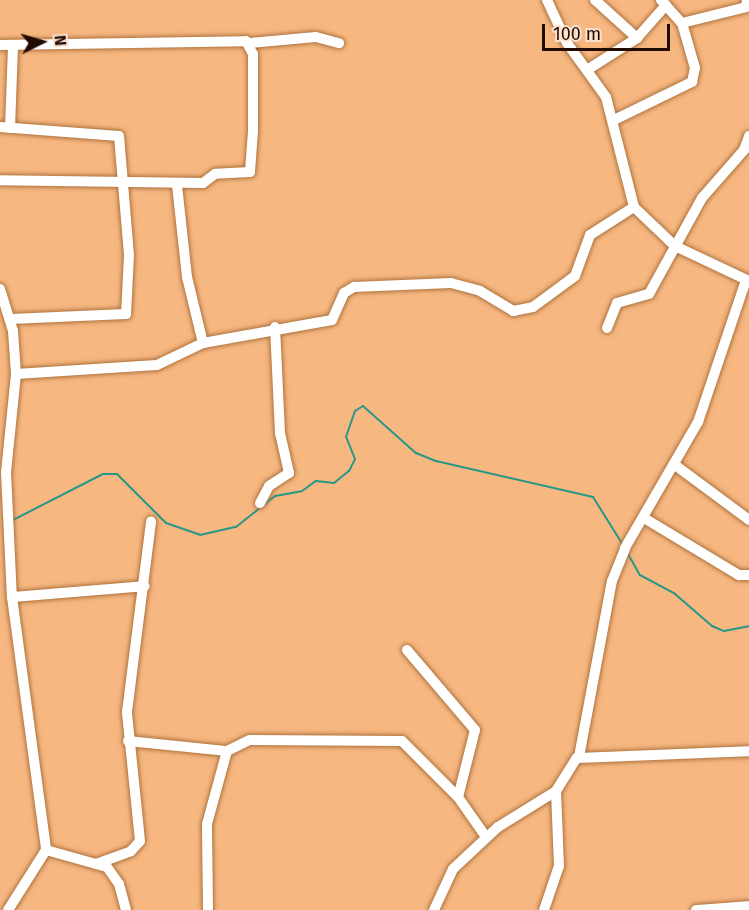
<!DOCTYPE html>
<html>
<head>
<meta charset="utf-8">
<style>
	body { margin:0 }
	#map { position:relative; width:749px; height:910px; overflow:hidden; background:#f7b781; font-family:"Fira Sans",sans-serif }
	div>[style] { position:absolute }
	.stream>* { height:2px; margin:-1px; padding:0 1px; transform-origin:1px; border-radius:1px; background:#289787 }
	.roads { filter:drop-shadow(0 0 2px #ae733d) drop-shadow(0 0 2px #ae733d) }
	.minor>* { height:10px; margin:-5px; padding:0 5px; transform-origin:5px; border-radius:5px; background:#fff }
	span { translate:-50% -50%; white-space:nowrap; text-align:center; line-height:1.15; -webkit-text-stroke:5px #fce2cc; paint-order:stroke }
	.north { position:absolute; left:12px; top:12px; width:60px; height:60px; -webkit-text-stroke:4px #fce2cc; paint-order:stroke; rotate:85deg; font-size:16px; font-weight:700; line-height:24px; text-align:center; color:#220b00 }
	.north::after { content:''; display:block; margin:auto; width:21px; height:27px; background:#220b00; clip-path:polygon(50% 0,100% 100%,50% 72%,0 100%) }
	.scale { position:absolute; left:542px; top:24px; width:128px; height:27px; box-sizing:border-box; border:3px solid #220b00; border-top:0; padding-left:8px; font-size:18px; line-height:21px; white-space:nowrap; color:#220b00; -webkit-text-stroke:4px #fce2cc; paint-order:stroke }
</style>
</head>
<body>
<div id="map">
	<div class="stream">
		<div style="left:13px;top:520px;width:101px;rotate:-27.1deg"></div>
		<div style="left:103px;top:474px;width:14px"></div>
		<div style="left:117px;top:474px;width:69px;rotate:45deg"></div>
		<div style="left:166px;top:523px;width:36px;rotate:19deg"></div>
		<div style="left:200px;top:535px;width:37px;rotate:-13deg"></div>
		<div style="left:236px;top:527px;width:50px;rotate:-38.5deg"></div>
		<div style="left:275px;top:496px;width:27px;rotate:-10deg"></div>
		<div style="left:302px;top:491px;width:17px;rotate:-36deg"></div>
		<div style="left:316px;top:481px;width:18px;rotate:6deg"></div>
		<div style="left:334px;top:483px;width:19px;rotate:-39deg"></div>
		<div style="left:349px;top:471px;width:13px;rotate:-63deg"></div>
		<div style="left:355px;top:459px;width:24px;rotate:-112deg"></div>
		<div style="left:346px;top:437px;width:28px;rotate:-71deg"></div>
		<div style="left:355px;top:411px;width:9px;rotate:-32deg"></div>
		<div style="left:363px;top:406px;width:71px;rotate:41.6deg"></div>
		<div style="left:416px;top:453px;width:22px;rotate:22deg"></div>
		<div style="left:436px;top:461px;width:161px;rotate:12.9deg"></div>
		<div style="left:593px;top:497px;width:57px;rotate:58deg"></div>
		<div style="left:627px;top:552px;width:26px;rotate:61deg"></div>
		<div style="left:640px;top:575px;width:40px;rotate:28deg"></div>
		<div style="left:675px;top:594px;width:49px;rotate:40.9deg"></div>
		<div style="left:712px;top:626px;width:13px;rotate:23deg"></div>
		<div style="left:724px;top:631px;width:25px;rotate:-11deg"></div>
	</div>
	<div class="roads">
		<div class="minor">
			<div style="left:547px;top:0;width:47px;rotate:65.1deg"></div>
			<div style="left:567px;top:43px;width:67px;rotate:54.2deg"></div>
			<div style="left:606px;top:97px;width:114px;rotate:75.7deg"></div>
			<div style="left:634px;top:207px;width:57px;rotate:43.6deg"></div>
			<div style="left:675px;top:246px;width:82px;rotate:25.3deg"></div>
			<div style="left:595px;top:0;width:57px;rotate:42.1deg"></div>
			<div style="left:661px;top:0;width:31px;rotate:48deg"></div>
			<div style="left:250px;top:43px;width:66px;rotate:-5.2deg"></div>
			<div style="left:316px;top:37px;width:24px;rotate:15deg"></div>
			<div style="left:0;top:45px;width:246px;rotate:-0.9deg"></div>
			<div style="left:246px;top:41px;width:15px;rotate:62deg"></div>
			<div style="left:253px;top:54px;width:77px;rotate:90deg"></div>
			<div style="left:253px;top:131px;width:41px;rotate:94.2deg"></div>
			<div style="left:250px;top:172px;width:35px;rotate:177deg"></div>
			<div style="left:215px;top:174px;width:15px;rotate:143deg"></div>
			<div style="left:203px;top:183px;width:203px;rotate:-179.2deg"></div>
			<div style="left:587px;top:70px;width:59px;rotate:-32.6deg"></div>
			<div style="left:637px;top:38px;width:44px;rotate:-48.7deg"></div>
			<div style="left:616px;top:119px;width:85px;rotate:-26deg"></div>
			<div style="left:692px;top:82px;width:14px;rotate:-78deg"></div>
			<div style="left:695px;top:68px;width:47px;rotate:-106.1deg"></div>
			<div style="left:682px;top:23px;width:66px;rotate:-14deg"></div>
			<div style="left:746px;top:7px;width:7px;rotate:-82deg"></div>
			<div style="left:0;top:127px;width:119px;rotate:4.3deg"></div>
			<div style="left:119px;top:136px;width:119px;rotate:85.2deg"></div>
			<div style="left:129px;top:255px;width:59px;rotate:92.9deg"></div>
			<div style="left:126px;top:314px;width:116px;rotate:177.5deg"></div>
			<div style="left:10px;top:128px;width:83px;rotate:-87.9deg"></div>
			<div style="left:177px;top:185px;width:93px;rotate:83.8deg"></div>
			<div style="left:187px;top:277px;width:68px;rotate:76.4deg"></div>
			<div style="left:0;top:289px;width:44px;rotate:72.8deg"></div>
			<div style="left:13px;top:331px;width:43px;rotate:86deg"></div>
			<div style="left:16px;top:374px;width:99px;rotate:95.8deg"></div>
			<div style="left:6px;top:472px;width:125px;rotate:87.3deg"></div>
			<div style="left:12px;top:597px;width:255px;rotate:82.3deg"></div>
			<div style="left:46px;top:850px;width:71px;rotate:122.3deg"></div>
			<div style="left:607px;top:328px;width:27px;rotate:-68deg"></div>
			<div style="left:617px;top:303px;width:33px;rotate:-16deg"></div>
			<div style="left:649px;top:294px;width:110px;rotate:-61.1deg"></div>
			<div style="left:702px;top:198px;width:64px;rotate:-48.8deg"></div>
			<div style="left:744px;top:150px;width:15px;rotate:-70deg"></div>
			<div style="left:16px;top:374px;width:141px;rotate:-3.7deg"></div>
			<div style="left:157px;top:365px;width:51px;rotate:-25.6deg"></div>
			<div style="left:203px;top:343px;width:131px;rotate:-10.1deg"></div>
			<div style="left:332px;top:320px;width:30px;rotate:-66deg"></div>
			<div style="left:344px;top:293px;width:12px;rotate:-31deg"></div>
			<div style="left:354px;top:287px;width:97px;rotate:-2.4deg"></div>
			<div style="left:451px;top:283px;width:30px;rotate:15deg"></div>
			<div style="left:480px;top:291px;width:39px;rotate:31deg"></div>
			<div style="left:513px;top:311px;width:20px;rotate:-11deg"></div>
			<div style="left:533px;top:307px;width:52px;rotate:-36.4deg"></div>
			<div style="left:575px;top:276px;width:44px;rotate:-69.9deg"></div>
			<div style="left:590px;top:235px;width:52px;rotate:-32.5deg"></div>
			<div style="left:675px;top:465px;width:92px;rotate:36.6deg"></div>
			<div style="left:260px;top:503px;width:19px;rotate:-62deg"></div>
			<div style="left:269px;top:486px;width:24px;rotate:-33deg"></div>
			<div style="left:289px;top:473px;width:41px;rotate:-102.7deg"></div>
			<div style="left:280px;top:433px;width:106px;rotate:-92.7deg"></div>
			<div style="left:644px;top:518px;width:111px;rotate:31deg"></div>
			<div style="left:739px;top:575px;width:10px"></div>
			<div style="left:12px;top:597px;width:133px;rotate:-4.7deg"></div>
			<div style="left:407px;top:650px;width:105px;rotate:49.6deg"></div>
			<div style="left:475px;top:730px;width:69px;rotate:104.2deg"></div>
			<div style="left:128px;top:741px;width:100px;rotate:5.8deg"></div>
			<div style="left:579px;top:757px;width:179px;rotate:-79.4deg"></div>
			<div style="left:612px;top:581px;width:35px;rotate:-68deg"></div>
			<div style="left:625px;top:548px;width:146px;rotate:-59.9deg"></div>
			<div style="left:698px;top:422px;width:150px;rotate:-71.3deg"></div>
			<div style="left:46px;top:850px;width:63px;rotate:15.6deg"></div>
			<div style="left:107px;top:867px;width:21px;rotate:55deg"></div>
			<div style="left:119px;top:884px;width:27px;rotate:75deg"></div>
			<div style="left:96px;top:864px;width:37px;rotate:-20deg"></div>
			<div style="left:131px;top:851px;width:13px;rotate:-48deg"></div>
			<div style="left:140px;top:841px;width:130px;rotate:-95.8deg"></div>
			<div style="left:127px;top:712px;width:192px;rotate:-82.8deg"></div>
			<div style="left:208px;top:910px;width:86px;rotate:-90.7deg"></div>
			<div style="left:207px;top:824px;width:76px;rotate:-74.7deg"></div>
			<div style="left:227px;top:751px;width:25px;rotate:-26deg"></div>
			<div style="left:250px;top:740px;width:152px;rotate:0.4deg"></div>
			<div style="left:402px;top:741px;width:79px;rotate:45deg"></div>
			<div style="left:458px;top:797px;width:49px;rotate:55deg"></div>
			<div style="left:434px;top:910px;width:45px;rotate:-65.1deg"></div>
			<div style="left:453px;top:869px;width:62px;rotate:-43deg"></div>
			<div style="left:498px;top:827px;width:68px;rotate:-31.8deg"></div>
			<div style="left:556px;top:791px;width:39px;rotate:-58deg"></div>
			<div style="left:577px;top:758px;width:172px;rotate:-2.3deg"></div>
			<div style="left:544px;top:910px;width:46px;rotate:-71.2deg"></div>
			<div style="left:559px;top:866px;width:75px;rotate:-92.3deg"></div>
			<div style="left:696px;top:910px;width:53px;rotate:-4.3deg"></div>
		</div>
	</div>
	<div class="north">N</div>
	<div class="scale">100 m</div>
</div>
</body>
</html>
